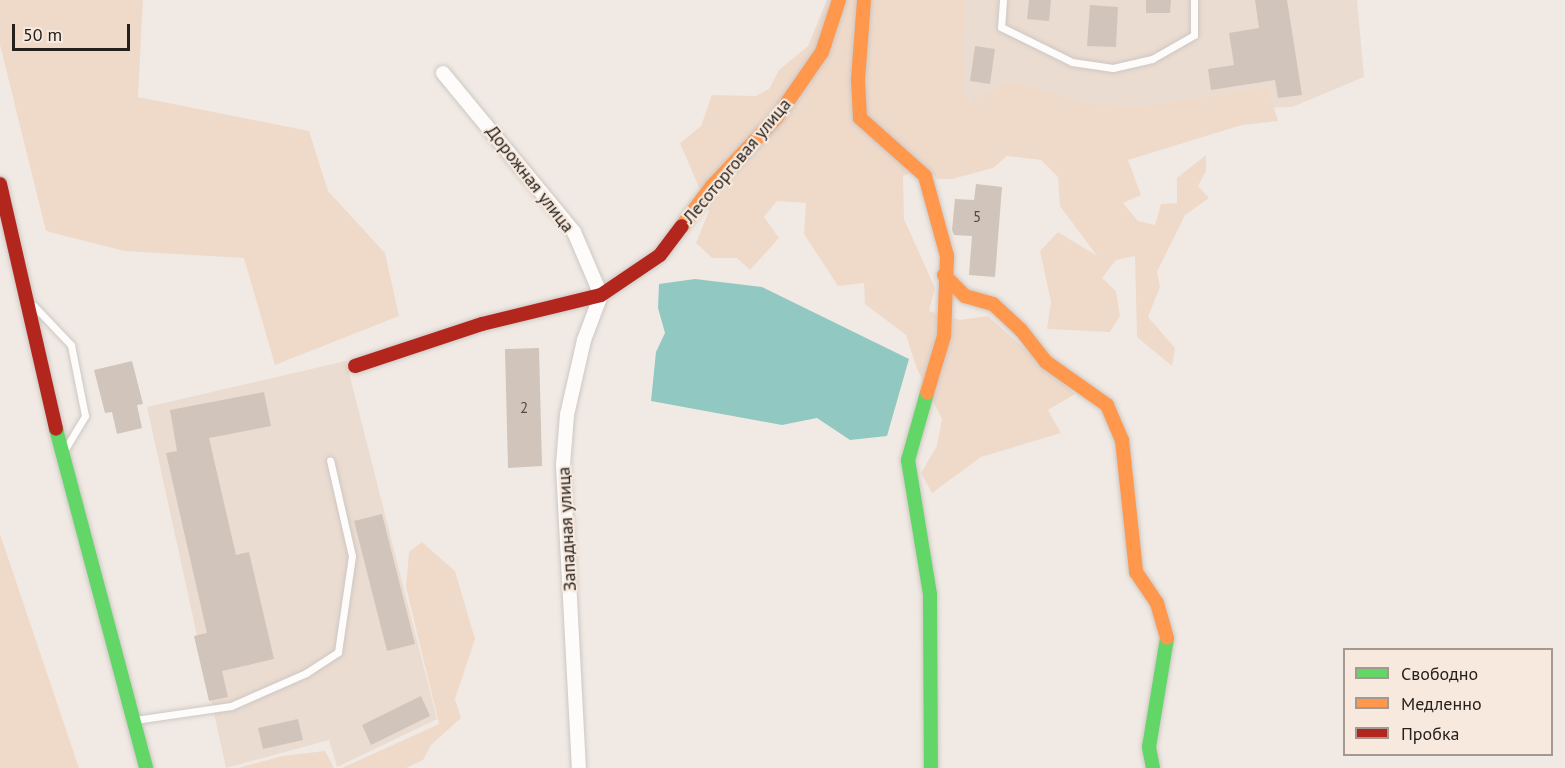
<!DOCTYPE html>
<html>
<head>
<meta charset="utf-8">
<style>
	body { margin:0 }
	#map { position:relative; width:1565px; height:768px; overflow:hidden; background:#f1eae4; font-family:"PT Sans",sans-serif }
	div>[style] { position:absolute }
	.built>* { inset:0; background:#ebdcd1 }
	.green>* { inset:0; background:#efdaca }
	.water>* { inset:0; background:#91c8c2 }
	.building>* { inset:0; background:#d1c4ba }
	.roads { filter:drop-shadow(0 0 2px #cdc7c3) drop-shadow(0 0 2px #cdc7c3) }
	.lane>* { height:7px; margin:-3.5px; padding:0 3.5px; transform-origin:3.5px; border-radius:3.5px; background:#fdfcfb }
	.street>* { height:14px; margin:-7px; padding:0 7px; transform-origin:7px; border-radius:7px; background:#fdfcfb }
	.fast>* { height:14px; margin:-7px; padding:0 7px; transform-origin:7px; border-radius:7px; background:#63d668 }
	.slow>* { height:14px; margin:-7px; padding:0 7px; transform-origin:7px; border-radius:7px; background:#ff974d }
	.jam>* { height:14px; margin:-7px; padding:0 7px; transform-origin:7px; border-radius:7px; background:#b3261e }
	span { translate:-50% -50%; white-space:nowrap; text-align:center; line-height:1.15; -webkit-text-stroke:4.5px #f7e9de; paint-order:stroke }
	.number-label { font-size:15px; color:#504944 }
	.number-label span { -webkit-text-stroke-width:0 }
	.street-label { font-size:18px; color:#25201c }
	.legend { position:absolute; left:1343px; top:648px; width:210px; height:108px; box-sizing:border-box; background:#f7e9de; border:2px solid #a39990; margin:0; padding:8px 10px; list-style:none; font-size:18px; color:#25201c }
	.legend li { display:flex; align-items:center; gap:12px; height:30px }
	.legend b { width:30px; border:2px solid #a39990 }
	.scale { position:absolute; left:12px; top:24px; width:118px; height:27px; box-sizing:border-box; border:3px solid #25201c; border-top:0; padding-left:8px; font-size:18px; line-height:21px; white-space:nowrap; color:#25201c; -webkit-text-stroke:4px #f7e9de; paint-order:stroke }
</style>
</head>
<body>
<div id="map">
	<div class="built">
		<div style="clip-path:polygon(964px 0,1357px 0,1364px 77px,1292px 107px,1161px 112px,956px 100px)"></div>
		<div style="clip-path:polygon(346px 361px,437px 719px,337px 767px,329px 740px,226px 768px,147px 407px)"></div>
	</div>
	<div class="green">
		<div style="clip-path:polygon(0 0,143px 0,138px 97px,309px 131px,328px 191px,385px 253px,399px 316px,275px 365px,244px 258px,124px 251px,46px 231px,0 45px)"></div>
		<div style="clip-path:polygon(827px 0,965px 0,963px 88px,970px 102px,1012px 81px,1088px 104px,1135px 107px,1268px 88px,1278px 121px,1242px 125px,1128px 160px,1141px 195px,1123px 203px,1138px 221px,1155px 225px,1161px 204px,1177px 203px,1177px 178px,1206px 155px,1206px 171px,1198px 186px,1209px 198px,1185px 215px,1157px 272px,1160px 287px,1148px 317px,1175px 348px,1172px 366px,1137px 337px,1135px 256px,1116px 260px,1102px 278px,1116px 291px,1120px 316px,1110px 332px,1047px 329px,1051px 302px,1040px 251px,1058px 232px,1097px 256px,1060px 206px,1058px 177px,1041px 160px,1007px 156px,993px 168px,952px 179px,938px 179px,925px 168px,903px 176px,904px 219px,935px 288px,929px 311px,960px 320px,988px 316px,1075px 394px,1048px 410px,1061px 433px,981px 457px,932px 493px,921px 473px,937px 446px,942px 419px,917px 369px,906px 335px,865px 304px,864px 283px,838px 286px,804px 234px,806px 203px,777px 201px,764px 217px,779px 238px,750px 270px,737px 258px,712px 258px,696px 243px,709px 211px,680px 143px,701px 126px,712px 95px,756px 96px,769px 89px,779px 70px,808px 46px)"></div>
		<div style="clip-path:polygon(0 534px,79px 768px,0 768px)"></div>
		<div style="clip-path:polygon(422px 542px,455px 571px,475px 639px,455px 699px,461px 718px,431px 745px,423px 760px,406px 768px,342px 768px,439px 724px,406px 587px,409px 552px)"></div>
		<div style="clip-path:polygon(325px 751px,334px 768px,238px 768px,282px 756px)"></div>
	</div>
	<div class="water">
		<div style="clip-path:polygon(695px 279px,762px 287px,909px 359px,887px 436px,850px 440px,817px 418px,782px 425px,651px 401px,656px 352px,665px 333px,658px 308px,659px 284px)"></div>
	</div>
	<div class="building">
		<div style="clip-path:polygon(1029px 0,1051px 0,1049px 21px,1027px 19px)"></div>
		<div style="clip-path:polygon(1146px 0,1171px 0,1170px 13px,1146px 13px)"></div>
		<div style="clip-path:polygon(1255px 0,1287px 0,1302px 95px,1278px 98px,1275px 80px,1211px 90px,1208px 69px,1234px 65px,1229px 33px,1259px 28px)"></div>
		<div style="clip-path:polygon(1090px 5px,1118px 7px,1116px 47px,1087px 46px)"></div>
		<div style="clip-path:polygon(975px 46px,995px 49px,990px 84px,970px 81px)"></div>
		<div style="clip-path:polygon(976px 184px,1002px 187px,995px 277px,969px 275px,972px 236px,954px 235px,952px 230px,955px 199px,974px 200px)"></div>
		<div style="clip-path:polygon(539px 348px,542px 466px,508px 468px,505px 349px)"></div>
		<div style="clip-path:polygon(132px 361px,143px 404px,137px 405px,142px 428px,117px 434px,112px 412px,105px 413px,94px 370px)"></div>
		<div style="clip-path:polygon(264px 392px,271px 426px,209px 438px,236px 555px,249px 552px,274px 659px,222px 671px,228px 697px,209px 701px,194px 636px,207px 633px,166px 453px,177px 451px,170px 410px)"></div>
		<div style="clip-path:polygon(382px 514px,415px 644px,387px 651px,354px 521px)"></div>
		<div style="clip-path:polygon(421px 696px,430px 716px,371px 745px,362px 725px)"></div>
		<div style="clip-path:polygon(298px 719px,303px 740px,263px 749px,258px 728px)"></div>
	</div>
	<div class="roads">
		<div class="lane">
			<div style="left:1003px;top:0;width:27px;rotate:94deg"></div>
			<div style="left:1001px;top:27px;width:79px;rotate:26.2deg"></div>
			<div style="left:1072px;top:62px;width:41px;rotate:8.3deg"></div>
			<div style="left:1113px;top:68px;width:40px;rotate:-13deg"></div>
			<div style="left:1152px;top:59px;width:48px;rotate:-29.7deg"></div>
			<div style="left:1194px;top:35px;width:35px;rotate:-90deg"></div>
			<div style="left:34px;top:306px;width:54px;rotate:46.5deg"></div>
			<div style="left:71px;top:345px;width:72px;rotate:78.8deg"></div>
			<div style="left:85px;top:416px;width:37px;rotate:121deg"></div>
			<div style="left:135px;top:720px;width:97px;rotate:-8.3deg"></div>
			<div style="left:231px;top:706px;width:82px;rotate:-23.7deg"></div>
			<div style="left:306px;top:673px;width:38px;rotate:-33deg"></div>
			<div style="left:338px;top:652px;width:97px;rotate:-81.7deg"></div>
			<div style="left:352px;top:556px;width:98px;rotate:-102.9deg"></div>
		</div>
		<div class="street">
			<div style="left:443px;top:73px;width:206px;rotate:50.5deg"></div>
			<div style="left:574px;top:232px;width:69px;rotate:66.8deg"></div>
			<div style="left:601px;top:295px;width:48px;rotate:110.7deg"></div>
			<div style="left:584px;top:340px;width:77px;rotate:102.8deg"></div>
			<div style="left:567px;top:415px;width:50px;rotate:94.6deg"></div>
			<div style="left:563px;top:465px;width:303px;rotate:87deg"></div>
		</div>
		<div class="fast">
			<div style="left:927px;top:393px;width:70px;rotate:105.8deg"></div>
			<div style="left:908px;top:460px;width:136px;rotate:80.7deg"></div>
			<div style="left:930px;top:594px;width:174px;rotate:89.7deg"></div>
			<div style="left:56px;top:429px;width:351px;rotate:75.1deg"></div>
			<div style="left:1153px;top:768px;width:21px;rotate:-101deg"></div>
			<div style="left:1149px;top:747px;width:110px;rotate:-80.6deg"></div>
		</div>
		<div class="slow">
			<div style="left:864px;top:0;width:80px;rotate:94.3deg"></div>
			<div style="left:858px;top:80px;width:38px;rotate:87deg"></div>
			<div style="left:860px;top:118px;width:87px;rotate:41.7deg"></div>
			<div style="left:925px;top:176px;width:83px;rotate:74.6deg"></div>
			<div style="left:947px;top:256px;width:80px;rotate:92.1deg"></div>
			<div style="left:944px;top:336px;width:59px;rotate:106.6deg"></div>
			<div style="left:682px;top:226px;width:50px;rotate:-53.1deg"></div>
			<div style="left:712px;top:186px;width:95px;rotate:-46.7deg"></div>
			<div style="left:777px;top:117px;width:79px;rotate:-55.3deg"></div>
			<div style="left:822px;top:52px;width:55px;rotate:-71.9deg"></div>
			<div style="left:944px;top:275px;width:30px;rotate:45deg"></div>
			<div style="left:965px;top:296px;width:29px;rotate:16deg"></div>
			<div style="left:993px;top:304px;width:38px;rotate:43deg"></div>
			<div style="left:1021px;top:330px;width:41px;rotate:52deg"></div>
			<div style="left:1046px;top:362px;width:75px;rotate:35.2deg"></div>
			<div style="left:1107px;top:405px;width:38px;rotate:67deg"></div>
			<div style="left:1122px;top:440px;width:133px;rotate:83.9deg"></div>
			<div style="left:1136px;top:572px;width:37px;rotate:56deg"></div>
			<div style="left:1157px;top:603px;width:36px;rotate:74deg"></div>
		</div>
		<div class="jam">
			<div style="left:0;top:184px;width:251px;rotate:77.1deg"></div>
			<div style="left:355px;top:366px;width:134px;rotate:-18.3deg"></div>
			<div style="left:482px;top:324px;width:122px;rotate:-13.7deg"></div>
			<div style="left:601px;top:295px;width:71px;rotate:-34.1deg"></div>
			<div style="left:660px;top:255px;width:36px;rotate:-53deg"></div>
		</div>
	</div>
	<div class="number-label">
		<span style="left:977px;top:217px">5</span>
		<span style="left:524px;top:408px">2</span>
	</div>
	<div class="street-label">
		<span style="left:737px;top:161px;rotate:-50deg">Лесоторговая улица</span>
		<span style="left:530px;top:179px;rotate:52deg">Дорожная улица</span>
		<span style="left:567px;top:529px;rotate:-93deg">Западная улица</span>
	</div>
	<ul class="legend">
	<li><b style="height:8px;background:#63d668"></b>Свободно</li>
	<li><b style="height:8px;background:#ff974d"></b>Медленно</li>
	<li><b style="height:8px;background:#b3261e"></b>Пробка</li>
	</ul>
	<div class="scale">50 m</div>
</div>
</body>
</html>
